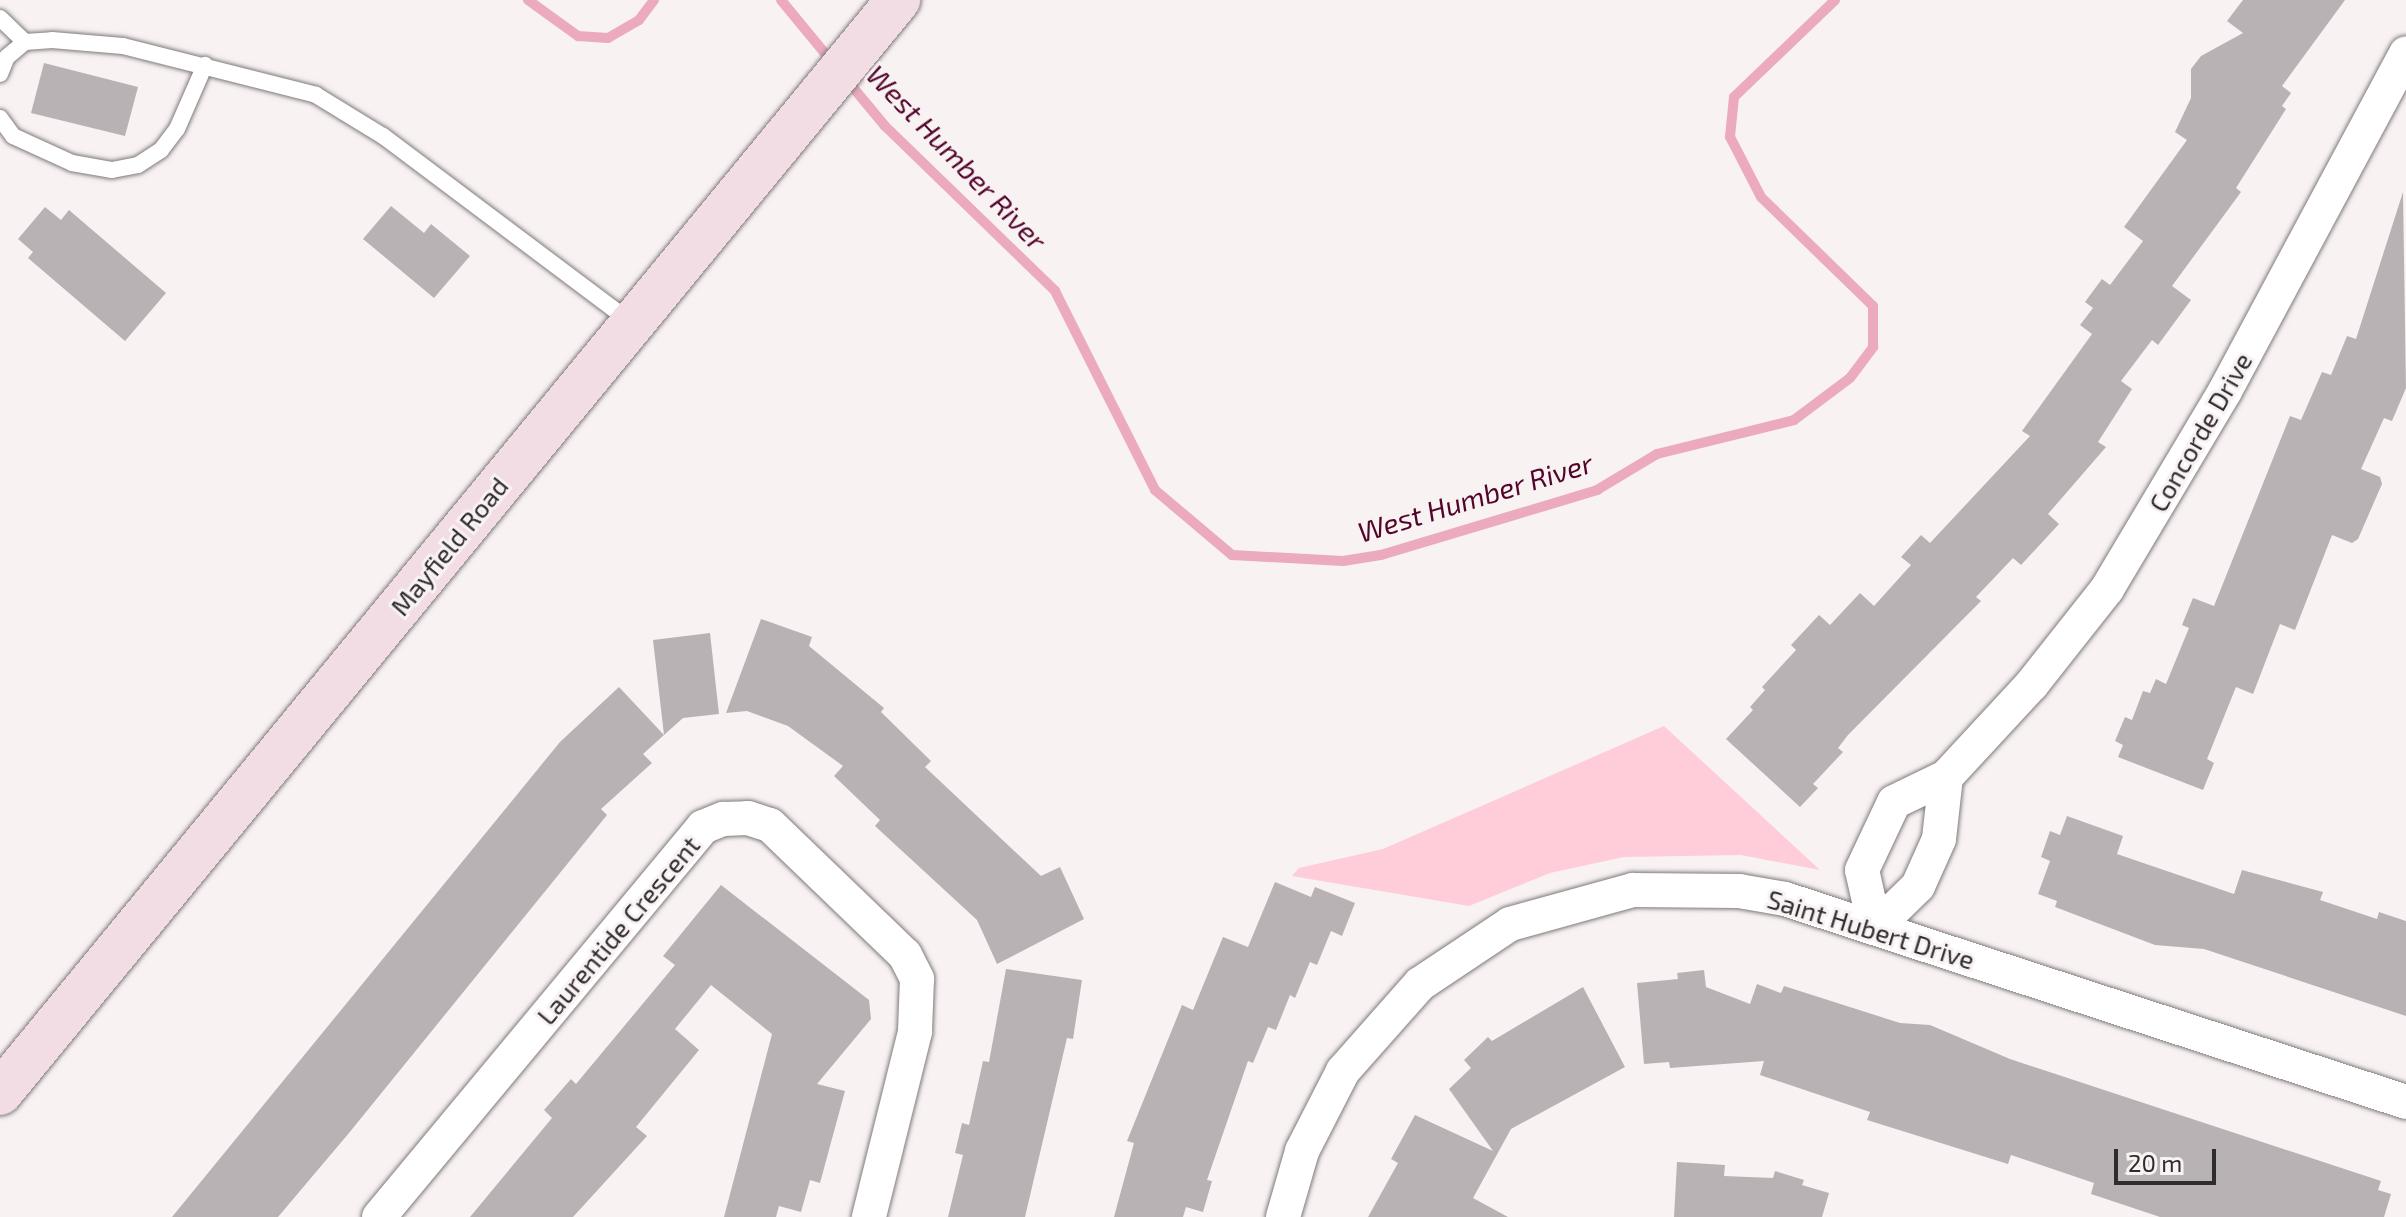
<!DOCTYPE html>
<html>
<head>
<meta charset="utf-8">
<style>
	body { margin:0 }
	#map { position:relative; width:2406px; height:1217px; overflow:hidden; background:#f8f2f3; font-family:"Exo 2",sans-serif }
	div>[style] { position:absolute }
	.green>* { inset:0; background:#ffccda }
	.stream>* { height:10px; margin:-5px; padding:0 5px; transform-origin:5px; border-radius:5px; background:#ebaabd }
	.building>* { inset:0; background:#b8b2b4 }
	.roads { filter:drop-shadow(0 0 2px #807a7c) drop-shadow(0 0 2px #807a7c) }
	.service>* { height:16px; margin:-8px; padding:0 8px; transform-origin:8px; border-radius:8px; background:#fff }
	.minor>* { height:34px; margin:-17px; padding:0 17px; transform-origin:17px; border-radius:17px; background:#fff }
	.secondary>* { height:44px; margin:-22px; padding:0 22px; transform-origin:22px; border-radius:22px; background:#f3dde4 }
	span { translate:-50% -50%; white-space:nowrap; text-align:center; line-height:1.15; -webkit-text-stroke:6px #f8f2f3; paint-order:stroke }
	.street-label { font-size:26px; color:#2f2c2d }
	.water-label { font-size:28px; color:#520529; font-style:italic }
	.scale { position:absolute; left:2114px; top:1149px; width:102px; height:36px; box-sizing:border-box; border:4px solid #2f2c2d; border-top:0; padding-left:10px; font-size:24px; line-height:28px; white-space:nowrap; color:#2f2c2d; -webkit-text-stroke:6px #f8f2f3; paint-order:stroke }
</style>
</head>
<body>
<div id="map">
	<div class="green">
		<div style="clip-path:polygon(1664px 726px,1820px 870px,1741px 855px,1624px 857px,1550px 873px,1469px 906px,1292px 876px,1299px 868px,1383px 849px)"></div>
	</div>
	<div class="stream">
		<div style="left:528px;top:0;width:62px;rotate:35.8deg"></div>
		<div style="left:578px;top:36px;width:30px;rotate:4deg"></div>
		<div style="left:608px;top:38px;width:36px;rotate:-30deg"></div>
		<div style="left:639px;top:20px;width:25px;rotate:-53deg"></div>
		<div style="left:781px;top:0;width:82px;rotate:50.5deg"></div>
		<div style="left:846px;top:79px;width:61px;rotate:50.3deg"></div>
		<div style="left:885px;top:126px;width:237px;rotate:44.1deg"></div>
		<div style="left:1055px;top:291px;width:223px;rotate:63.3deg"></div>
		<div style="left:1155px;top:490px;width:101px;rotate:40.2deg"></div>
		<div style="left:1232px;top:555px;width:111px;rotate:3.1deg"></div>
		<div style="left:1343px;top:561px;width:38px;rotate:-9deg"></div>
		<div style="left:1381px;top:555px;width:226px;rotate:-16.7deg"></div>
		<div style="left:1597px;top:490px;width:70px;rotate:-31deg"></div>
		<div style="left:1657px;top:454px;width:141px;rotate:-13.9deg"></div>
		<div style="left:1794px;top:420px;width:70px;rotate:-36.9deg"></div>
		<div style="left:1850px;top:378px;width:39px;rotate:-53deg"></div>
		<div style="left:1873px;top:347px;width:41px;rotate:-90deg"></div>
		<div style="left:1873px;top:306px;width:156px;rotate:-135.8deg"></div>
		<div style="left:1761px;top:197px;width:68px;rotate:-117.3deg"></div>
		<div style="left:1730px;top:137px;width:40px;rotate:-84.3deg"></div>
		<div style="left:1734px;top:97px;width:140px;rotate:-43.8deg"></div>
	</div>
	<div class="building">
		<div style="clip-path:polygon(2243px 0,2345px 0,2282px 86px,2291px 93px,2282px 106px,2286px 109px,2236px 188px,2241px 192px,2172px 286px,2191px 300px,2158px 345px,2152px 340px,2121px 381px,2132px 389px,2098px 442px,2106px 447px,2048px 514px,2059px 524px,2021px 565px,2013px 558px,1976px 597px,1981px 601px,1848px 735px,1838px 748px,1843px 752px,1813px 784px,1818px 788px,1800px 807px,1726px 739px,1753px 710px,1750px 707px,1765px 690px,1762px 687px,1796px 650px,1791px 645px,1819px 615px,1830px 625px,1860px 593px,1874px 606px,1911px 565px,1901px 557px,1921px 535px,1930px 543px,2030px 436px,2022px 431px,2092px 334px,2080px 325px,2093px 308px,2085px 302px,2102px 279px,2110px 285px,2143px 241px,2124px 227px,2187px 140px,2175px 132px,2191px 98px,2191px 69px,2201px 56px,2243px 33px,2227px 21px)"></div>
		<div style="clip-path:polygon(44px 63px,138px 87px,125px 136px,31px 113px)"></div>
		<div style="clip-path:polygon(2403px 192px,2406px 388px,2392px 421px,2384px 418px,2361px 469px,2380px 477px,2382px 484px,2358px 539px,2352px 543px,2332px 535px,2295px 630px,2280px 624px,2253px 694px,2236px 687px,2207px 759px,2214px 763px,2203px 790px,2118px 757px,2123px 745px,2115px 741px,2125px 717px,2132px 720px,2143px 691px,2150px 693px,2156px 679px,2166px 684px,2189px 628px,2182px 625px,2193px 598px,2214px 606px,2290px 416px,2301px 420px,2322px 372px,2331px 375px,2347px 336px,2356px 339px)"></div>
		<div style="clip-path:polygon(391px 206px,424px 233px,431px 224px,470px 256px,434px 298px,363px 239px)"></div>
		<div style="clip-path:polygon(45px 207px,61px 220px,69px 210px,166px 293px,125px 341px,28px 258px,33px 252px,18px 239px)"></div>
		<div style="clip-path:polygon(761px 619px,812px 637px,809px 646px,884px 708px,881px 712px,931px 761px,925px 767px,1041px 876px,1060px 867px,1084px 919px,997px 964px,977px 920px,875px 826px,880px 820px,834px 776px,843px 766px,788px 726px,747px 711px,726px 713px)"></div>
		<div style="clip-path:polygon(710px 633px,719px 714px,683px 718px,664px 735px,653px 640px)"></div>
		<div style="clip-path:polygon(619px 687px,664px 735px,643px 754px,652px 763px,601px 809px,607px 815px,349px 1133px,278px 1217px,172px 1217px,560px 742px)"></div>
		<div style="clip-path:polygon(2067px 816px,2123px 836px,2117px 854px,2234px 894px,2242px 870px,2323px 892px,2320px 900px,2377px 919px,2379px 912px,2406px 921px,2406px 1016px,2204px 949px,2155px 945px,2055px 907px,2057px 901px,2038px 894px,2050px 861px,2041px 857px,2050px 831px,2060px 835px)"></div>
		<div style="clip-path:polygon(1275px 882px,1311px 897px,1315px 887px,1355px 903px,1342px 936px,1331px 931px,1317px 965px,1310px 962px,1295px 998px,1290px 995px,1276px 1030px,1268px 1027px,1253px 1063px,1248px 1061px,1207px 1180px,1212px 1181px,1203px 1212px,1186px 1207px,1183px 1217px,1114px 1217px,1134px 1143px,1127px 1141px,1182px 1005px,1193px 1010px,1223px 937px,1248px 947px)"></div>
		<div style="clip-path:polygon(721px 885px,869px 1000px,871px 1019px,817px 1084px,845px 1091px,820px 1183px,810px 1180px,801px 1212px,779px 1206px,776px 1217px,724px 1217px,772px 1034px,711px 985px,675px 1029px,699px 1050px,636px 1127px,647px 1136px,573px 1217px,470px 1217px,552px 1118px,544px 1110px,571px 1079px,576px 1084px,675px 965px,663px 956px)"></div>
		<div style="clip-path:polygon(1006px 969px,1082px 980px,1073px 1039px,1067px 1038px,1025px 1217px,948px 1217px,963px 1155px,955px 1153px,962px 1123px,969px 1125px,983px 1061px,989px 1062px)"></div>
		<div style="clip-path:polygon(1704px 970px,1706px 987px,1750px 1004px,1757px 984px,1781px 993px,1784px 986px,1900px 1023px,1930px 1025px,2010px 1059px,2381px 1181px,2378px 1190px,2391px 1194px,2384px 1217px,2160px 1217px,2091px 1194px,2094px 1183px,2011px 1155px,2008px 1164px,1867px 1120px,1870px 1112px,1760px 1075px,1764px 1061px,1670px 1068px,1669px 1062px,1644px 1064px,1637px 983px,1678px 979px,1677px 973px)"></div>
		<div style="clip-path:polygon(1583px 987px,1625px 1067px,1511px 1129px,1473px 1198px,1508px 1217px,1368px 1217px,1398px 1163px,1391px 1159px,1415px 1115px,1493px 1151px,1449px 1089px,1471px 1068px,1464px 1060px,1488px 1037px,1492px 1041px)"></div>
		<div style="clip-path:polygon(1677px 1162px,1725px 1165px,1724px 1176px,1773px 1178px,1775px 1171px,1804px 1180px,1802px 1185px,1829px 1193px,1822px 1217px,1674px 1217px)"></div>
	</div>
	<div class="roads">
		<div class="service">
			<div style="left:0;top:18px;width:35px;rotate:44deg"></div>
			<div style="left:0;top:74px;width:18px;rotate:-68deg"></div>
			<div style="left:7px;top:57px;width:23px;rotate:-40deg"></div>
			<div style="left:25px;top:42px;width:27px;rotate:-4deg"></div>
			<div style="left:52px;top:40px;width:71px;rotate:4.8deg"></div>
			<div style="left:123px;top:46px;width:199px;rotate:14.2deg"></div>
			<div style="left:316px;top:95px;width:79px;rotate:31.5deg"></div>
			<div style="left:383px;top:136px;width:310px;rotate:36.9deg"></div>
			<div style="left:0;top:118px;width:22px;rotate:54deg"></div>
			<div style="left:13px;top:136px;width:65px;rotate:24.6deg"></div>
			<div style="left:72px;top:163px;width:41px;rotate:9.9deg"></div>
			<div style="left:112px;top:170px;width:26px;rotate:-11deg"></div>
			<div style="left:138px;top:165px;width:27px;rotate:-33deg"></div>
			<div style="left:161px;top:150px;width:26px;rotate:-53deg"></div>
			<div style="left:177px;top:129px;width:70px;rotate:-66.4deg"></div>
		</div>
		<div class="minor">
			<div style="left:1875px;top:928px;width:59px;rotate:-102.6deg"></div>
			<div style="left:1862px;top:870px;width:75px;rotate:-64.8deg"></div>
			<div style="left:1894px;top:802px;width:58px;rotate:-25.7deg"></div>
			<div style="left:1946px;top:777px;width:127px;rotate:-47.2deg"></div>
			<div style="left:2032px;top:684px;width:121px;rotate:-51.7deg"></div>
			<div style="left:2107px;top:589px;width:230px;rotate:-59.2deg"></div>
			<div style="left:2225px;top:391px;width:383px;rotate:-61.8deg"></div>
			<div style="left:1875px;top:928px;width:60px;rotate:-44.3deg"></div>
			<div style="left:1918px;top:886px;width:51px;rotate:-65.9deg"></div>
			<div style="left:1939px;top:839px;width:62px;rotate:-83.6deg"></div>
			<div style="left:379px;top:1217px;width:507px;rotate:-50.28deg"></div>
			<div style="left:703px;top:827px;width:22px;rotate:-22deg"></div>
			<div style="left:723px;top:819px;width:25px;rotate:-2deg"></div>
			<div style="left:748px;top:818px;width:23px;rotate:18deg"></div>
			<div style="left:770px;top:825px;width:187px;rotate:43.9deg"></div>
			<div style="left:905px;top:955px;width:27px;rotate:63deg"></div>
			<div style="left:917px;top:979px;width:53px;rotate:92.2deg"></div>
			<div style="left:915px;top:1032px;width:191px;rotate:104deg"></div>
			<div style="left:1283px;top:1217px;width:69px;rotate:-73.9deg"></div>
			<div style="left:1302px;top:1151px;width:90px;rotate:-62.9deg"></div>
			<div style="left:1343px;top:1071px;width:116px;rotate:-48.5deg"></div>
			<div style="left:1420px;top:984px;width:108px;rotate:-33.7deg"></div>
			<div style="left:1510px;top:924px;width:128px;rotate:-15.5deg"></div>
			<div style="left:1633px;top:890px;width:106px;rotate:0.5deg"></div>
			<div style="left:1739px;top:891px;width:47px;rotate:9.9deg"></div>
			<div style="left:1785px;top:899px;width:653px;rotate:18.1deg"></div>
		</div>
		<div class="secondary">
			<div style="left:0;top:1093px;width:1415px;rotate:-50.59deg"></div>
		</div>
	</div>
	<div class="street-label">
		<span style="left:2200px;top:432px;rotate:-60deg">Concorde Drive</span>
		<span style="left:449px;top:546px;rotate:-51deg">Mayfield Road</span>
		<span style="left:1871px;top:929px;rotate:17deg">Saint Hubert Drive</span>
		<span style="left:618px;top:930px;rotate:-50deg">Laurentide Crescent</span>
	</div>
	<div class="water-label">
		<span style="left:957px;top:157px;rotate:46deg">West Humber River</span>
		<span style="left:1475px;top:497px;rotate:-17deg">West Humber River</span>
	</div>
	<div class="scale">20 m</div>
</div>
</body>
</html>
